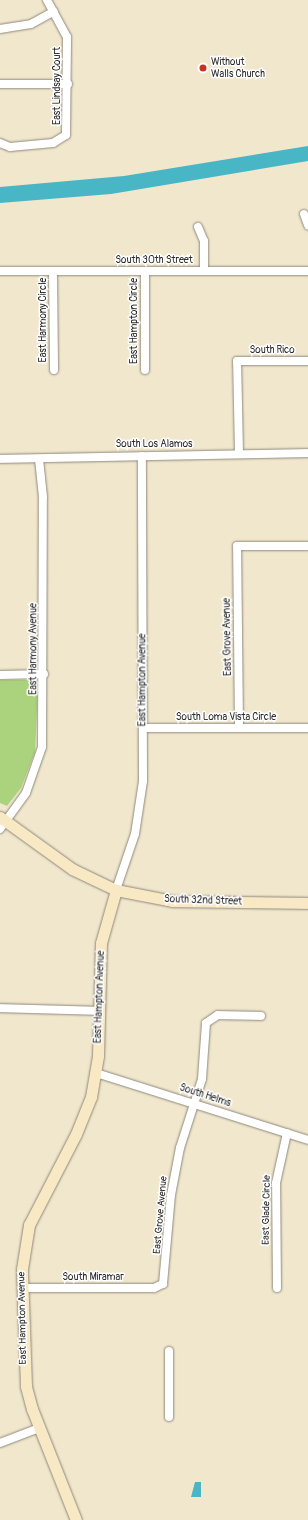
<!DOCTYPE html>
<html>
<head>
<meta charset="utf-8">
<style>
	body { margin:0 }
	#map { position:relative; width:308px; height:1520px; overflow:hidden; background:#f1e7cd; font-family:Pangolin,sans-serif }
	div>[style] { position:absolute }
	.green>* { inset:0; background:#abd37d }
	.water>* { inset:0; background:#49b6c6 }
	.roads { filter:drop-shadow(0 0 1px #8e897c) drop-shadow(0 0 1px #8e897c) }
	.street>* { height:8px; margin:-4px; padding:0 4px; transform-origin:4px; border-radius:4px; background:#fff }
	.secondary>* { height:11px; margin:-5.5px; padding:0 5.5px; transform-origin:5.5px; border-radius:5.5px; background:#f8e8c3 }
	.dots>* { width:11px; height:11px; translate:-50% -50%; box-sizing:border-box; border:2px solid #fff; border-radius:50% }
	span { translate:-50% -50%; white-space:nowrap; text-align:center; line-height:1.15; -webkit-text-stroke:3px #fff; paint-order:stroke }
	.poi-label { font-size:10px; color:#2b2b2b }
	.left { translate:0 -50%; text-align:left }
	.street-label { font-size:10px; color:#2b2b2b }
</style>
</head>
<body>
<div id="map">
	<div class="green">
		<div style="clip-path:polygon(0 680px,33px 680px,38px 686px,35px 752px,21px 788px,7px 806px,0 803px)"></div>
	</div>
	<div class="water">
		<div style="clip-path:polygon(308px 146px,308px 161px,111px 194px,0 203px,0 187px,124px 176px)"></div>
		<div style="clip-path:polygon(195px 1482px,201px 1482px,201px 1497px,191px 1497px)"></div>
	</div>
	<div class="roads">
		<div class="street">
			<div style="left:0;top:29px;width:31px;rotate:-9deg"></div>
			<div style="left:31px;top:24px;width:26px;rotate:-29deg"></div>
			<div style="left:0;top:84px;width:68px"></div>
			<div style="left:0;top:143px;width:11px;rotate:22deg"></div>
			<div style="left:10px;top:147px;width:43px;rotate:-5.3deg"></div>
			<div style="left:53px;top:143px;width:15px;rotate:-32deg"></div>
			<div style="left:66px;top:135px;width:98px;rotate:-89.4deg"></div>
			<div style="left:67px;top:37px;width:42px;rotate:-118.4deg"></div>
			<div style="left:304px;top:214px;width:12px;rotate:70deg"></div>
			<div style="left:198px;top:227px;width:15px;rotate:67deg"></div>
			<div style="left:204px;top:241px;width:30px;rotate:90deg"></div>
			<div style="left:0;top:271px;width:308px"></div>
			<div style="left:53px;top:271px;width:99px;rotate:89.4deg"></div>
			<div style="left:145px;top:370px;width:99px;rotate:-90deg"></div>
			<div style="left:239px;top:453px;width:92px;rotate:-91.2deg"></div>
			<div style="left:237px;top:361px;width:71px"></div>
			<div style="left:0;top:459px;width:308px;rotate:-1.1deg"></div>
			<div style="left:0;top:675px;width:44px;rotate:-1.3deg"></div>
			<div style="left:143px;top:728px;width:165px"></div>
			<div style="left:239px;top:728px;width:182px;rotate:-90.6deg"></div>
			<div style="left:237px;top:546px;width:71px"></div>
			<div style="left:0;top:829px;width:44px;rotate:-54.2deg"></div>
			<div style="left:26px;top:793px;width:49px;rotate:-70.8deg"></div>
			<div style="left:42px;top:747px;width:250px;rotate:-89.8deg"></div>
			<div style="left:43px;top:497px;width:38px;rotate:-96deg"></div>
			<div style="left:116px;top:890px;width:59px;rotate:-71.3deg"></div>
			<div style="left:135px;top:834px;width:54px;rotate:-81.4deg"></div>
			<div style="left:143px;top:781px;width:325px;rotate:-90.2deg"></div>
			<div style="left:0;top:1008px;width:100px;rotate:1.7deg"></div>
			<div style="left:96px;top:1073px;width:222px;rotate:17.5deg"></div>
			<div style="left:22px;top:1288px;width:132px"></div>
			<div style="left:154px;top:1288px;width:10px;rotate:-24deg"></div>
			<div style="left:163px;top:1284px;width:89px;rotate:-84.9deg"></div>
			<div style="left:171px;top:1195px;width:48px;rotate:-79.2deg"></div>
			<div style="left:180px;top:1148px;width:72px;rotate:-72.3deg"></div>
			<div style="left:202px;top:1079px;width:56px;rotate:-85.9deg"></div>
			<div style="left:206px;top:1023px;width:14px;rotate:-34deg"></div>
			<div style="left:218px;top:1015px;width:43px;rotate:1.3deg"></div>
			<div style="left:277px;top:1288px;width:105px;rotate:-90.5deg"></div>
			<div style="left:276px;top:1183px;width:51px;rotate:-77.6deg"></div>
			<div style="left:169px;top:1417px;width:66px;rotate:-90deg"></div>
			<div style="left:0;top:1443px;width:42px;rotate:-21deg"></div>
		</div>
		<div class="secondary">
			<div style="left:0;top:817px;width:89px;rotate:35.8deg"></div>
			<div style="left:72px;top:869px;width:49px;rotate:25.5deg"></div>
			<div style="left:116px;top:890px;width:57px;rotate:11.1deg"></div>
			<div style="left:172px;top:901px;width:136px;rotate:0.8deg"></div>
			<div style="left:76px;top:1520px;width:119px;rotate:-111.6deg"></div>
			<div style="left:32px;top:1409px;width:24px;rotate:-105deg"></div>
			<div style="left:26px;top:1386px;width:117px;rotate:-92deg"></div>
			<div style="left:22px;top:1269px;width:45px;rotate:-81deg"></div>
			<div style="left:29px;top:1225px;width:102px;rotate:-62.7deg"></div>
			<div style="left:76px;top:1134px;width:40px;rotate:-68deg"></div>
			<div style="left:91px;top:1097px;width:42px;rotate:-80.3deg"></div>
			<div style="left:98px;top:1056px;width:113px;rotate:-88.5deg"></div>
			<div style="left:101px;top:943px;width:55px;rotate:-74.2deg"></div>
		</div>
	</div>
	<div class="dots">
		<div style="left:203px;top:68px;background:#c8321e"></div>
	</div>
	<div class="poi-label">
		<span class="left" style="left:211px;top:68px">Without<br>Walls Church</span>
	</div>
	<div class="street-label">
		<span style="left:58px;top:86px;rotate:-90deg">East Lindsay Court</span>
		<span style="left:154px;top:261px">South 30th Street</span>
		<span style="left:44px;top:320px;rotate:-90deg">East Harmony Circle</span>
		<span style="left:135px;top:321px;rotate:-90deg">East Hampton Circle</span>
		<span style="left:272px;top:351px">South Rico</span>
		<span style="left:154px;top:445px">South Los Alamos</span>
		<span style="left:228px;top:637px;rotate:-91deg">East Grove Avenue</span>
		<span style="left:34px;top:649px;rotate:-90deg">East Harmony Avenue</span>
		<span style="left:143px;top:680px;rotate:-90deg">East Hampton Avenue</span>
		<span style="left:226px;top:718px">South Loma Vista Circle</span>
		<span style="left:203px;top:901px;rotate:2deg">South 32nd Street</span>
		<span style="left:100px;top:997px;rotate:-88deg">East Hampton Avenue</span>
		<span style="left:205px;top:1096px;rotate:18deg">South Helms</span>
		<span style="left:267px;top:1210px;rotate:-89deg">East Glade Circle</span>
		<span style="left:161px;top:1215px;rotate:-85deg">East Grove Avenue</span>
		<span style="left:93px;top:1278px">South Miramar</span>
		<span style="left:23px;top:1318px;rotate:-91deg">East Hampton Avenue</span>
	</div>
</div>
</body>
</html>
